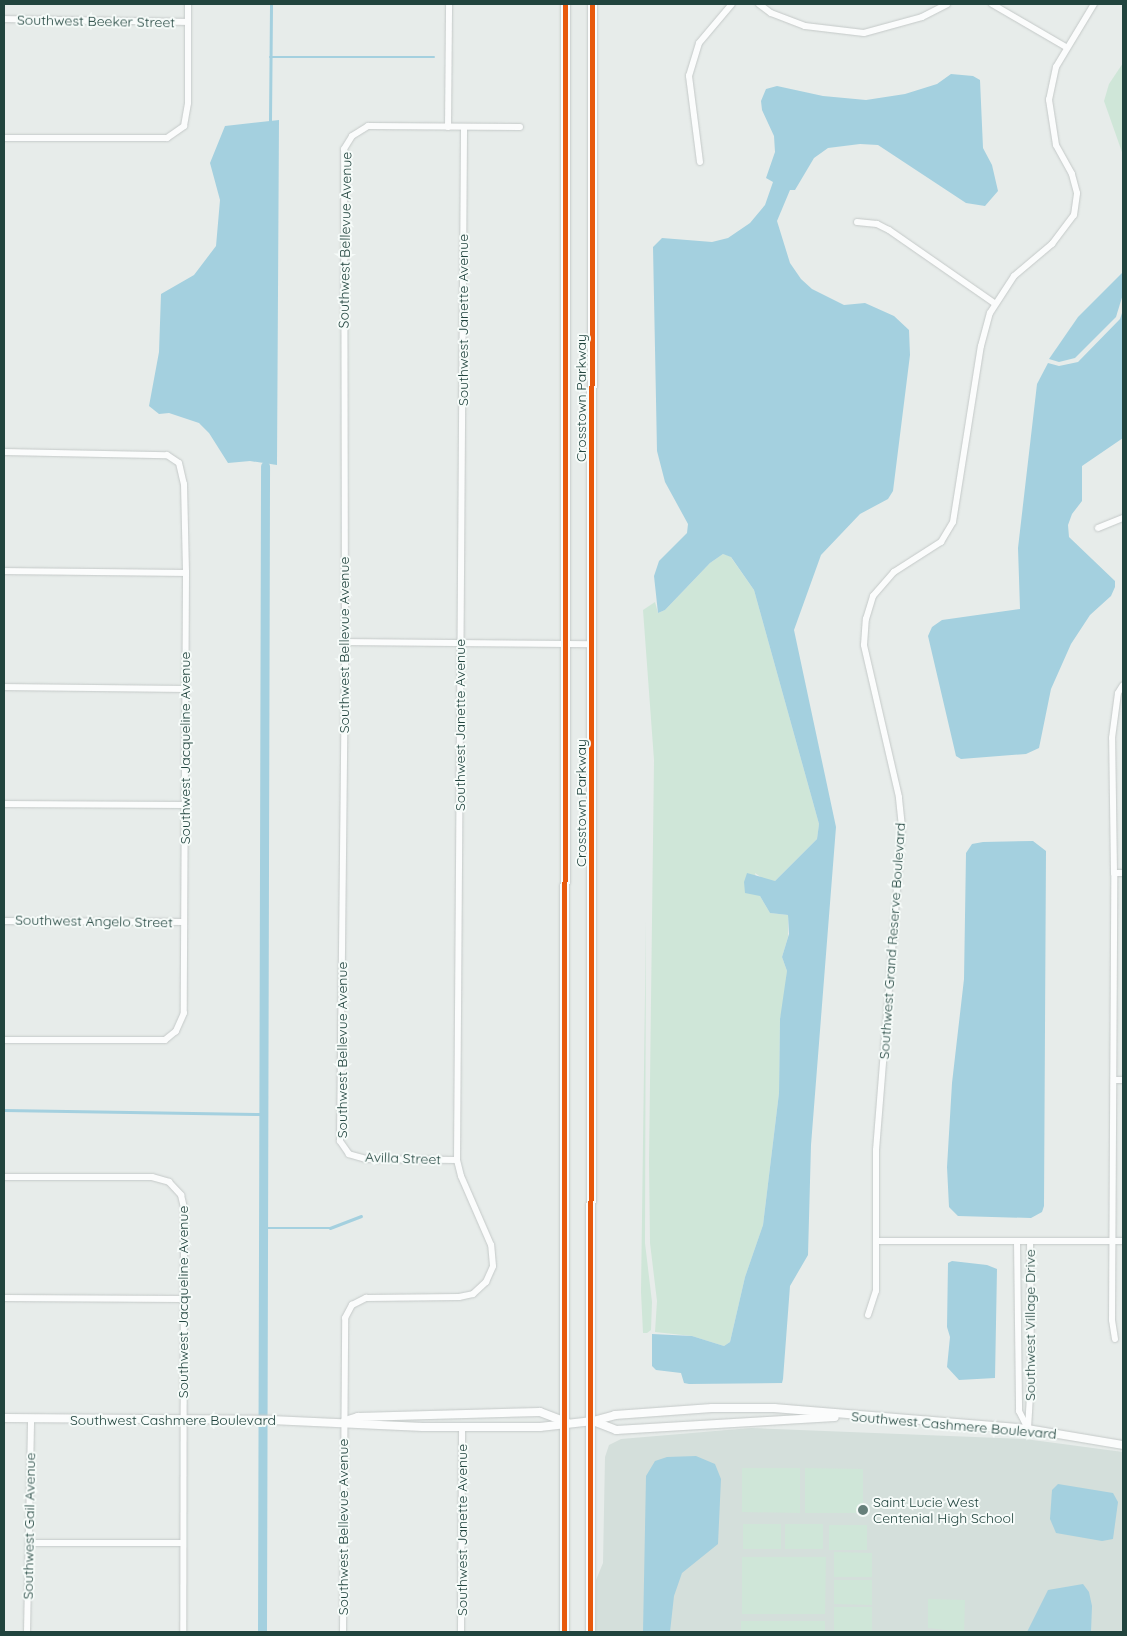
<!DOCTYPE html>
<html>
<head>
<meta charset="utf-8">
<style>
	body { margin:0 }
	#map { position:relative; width:1127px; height:1636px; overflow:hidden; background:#e7ecea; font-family:Quicksand,sans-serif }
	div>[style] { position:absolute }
	.built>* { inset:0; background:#d4dfdb }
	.green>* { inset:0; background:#cfe6d8 }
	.water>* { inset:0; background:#a4d0df }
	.stream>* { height:2.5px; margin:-1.25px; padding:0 1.25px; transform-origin:1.25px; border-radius:1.25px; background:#a4d0df }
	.canal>* { height:9px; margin:-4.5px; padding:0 4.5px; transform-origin:4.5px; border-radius:4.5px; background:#a4d0df }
	.roads { filter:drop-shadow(0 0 1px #c4c9c8) drop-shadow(0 0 1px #c4c9c8) }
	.minor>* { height:6px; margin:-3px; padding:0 3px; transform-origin:3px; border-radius:3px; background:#fbfcfc }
	.tertiary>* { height:8px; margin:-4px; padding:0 4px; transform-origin:4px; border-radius:4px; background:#fbfcfc }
	.secondary>* { height:9px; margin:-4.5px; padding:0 4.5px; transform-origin:4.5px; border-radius:4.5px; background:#fbfcfc }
	.cycleway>* { height:5px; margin:-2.5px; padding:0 2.5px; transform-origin:2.5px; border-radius:2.5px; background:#e8590c }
	.dots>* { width:14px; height:14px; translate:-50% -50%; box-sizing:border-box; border:2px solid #f6fbf9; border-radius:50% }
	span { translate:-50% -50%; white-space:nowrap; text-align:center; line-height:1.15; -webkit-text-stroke:4px #f6fbf9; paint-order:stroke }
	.street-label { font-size:14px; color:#21443e }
	.poi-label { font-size:14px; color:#21443e }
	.left { translate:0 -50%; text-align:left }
	.frame { position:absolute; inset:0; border:5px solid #21443e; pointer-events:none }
</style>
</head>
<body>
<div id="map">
	<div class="built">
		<div style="clip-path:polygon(751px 1428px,1025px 1439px,1123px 1452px,1123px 1632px,595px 1632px,596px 1580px,603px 1563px,605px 1457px,609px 1445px,621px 1439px)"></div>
	</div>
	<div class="green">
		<div style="clip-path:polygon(1123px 63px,1123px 155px,1104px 101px,1109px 84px)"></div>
		<div style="clip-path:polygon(723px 554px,730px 556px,754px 590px,819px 824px,817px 839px,775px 881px,765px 880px,755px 873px,760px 896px,770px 913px,788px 915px,788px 937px,782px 957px,787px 971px,786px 995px,780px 1019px,779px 1093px,763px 1225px,745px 1277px,730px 1342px,724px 1346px,692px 1336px,655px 1332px,657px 1301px,650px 1243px,649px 1162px,654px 760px,643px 610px,655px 602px,658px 613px,665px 610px,710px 563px)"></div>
		<div style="clip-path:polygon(646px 919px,645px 1243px,652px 1302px,651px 1330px,647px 1333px,643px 1333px,641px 1292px)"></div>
		<div style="clip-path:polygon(742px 1468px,800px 1468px,800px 1513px,742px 1512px)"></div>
		<div style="clip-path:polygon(805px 1468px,863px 1469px,863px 1513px,805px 1513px)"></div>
		<div style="clip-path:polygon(743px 1524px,781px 1524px,781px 1549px,743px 1549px)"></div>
		<div style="clip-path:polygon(785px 1524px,823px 1524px,823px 1549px,785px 1549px)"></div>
		<div style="clip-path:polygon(829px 1525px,867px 1525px,867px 1550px,829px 1550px)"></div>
		<div style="clip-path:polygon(834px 1552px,872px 1553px,872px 1577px,834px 1577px)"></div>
		<div style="clip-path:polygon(742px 1557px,826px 1557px,825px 1614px,742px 1614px)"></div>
		<div style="clip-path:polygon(834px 1580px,872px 1580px,872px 1605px,834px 1604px)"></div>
		<div style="clip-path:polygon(928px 1599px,965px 1600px,964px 1632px,928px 1628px)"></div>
		<div style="clip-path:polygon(834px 1607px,872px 1607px,872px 1632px,834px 1632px)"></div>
		<div style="clip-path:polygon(741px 1621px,825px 1621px,825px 1632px,741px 1632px)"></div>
	</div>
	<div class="water">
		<div style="clip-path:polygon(951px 74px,973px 76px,980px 80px,983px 148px,992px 165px,998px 191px,985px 206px,966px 203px,878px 145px,860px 144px,828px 148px,814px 158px,795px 190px,790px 190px,777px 221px,790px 263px,801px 279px,812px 289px,844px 305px,865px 303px,894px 316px,909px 330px,910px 355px,893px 491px,888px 499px,860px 514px,821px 555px,794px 630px,836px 827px,811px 1145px,808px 1255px,790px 1286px,783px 1379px,782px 1383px,689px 1384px,684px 1383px,681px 1373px,656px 1370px,652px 1366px,652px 1334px,692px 1336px,724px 1346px,730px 1342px,745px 1277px,763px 1225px,779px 1093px,780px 1019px,787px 971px,782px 957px,789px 934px,788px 915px,770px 913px,760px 896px,745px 893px,744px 882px,747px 873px,775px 881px,817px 839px,819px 824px,754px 590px,731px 557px,723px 554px,710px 563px,665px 610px,658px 613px,654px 576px,659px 561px,687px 533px,688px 524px,665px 482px,657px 451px,653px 247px,662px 238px,712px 242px,728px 238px,750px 223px,765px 205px,773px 182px,766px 178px,775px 152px,774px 136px,762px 110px,761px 101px,766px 89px,777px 86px,823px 96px,866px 100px,905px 94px,937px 84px)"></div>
		<div style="clip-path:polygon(279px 120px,277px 465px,250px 461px,228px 463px,209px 433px,199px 423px,169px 413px,159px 414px,149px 406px,159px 352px,161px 294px,194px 275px,216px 246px,220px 200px,210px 163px,225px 126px)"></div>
		<div style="clip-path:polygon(1123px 272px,1123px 294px,1116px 317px,1075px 358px,1059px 362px,1049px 359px,1078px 317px)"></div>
		<div style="clip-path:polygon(1123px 310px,1123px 438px,1082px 466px,1082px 501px,1072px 514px,1068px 525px,1069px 537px,1115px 581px,1115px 587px,1111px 596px,1090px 615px,1071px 644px,1051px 689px,1039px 748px,1026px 754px,961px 759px,956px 756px,928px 636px,932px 627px,942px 620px,1020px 609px,1018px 548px,1037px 384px,1048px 363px,1059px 366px,1078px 362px,1120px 319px)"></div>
		<div style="clip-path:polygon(1033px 841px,1046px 851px,1044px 1206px,1042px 1212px,1031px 1218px,958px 1216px,949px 1207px,947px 1167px,952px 1083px,964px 979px,966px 853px,972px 844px,983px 842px)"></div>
		<div style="clip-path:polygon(952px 1261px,987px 1265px,997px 1269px,995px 1378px,959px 1380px,947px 1367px,950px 1337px,947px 1327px,948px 1263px)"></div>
		<div style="clip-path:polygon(696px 1456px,715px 1464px,721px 1479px,718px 1544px,682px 1573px,674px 1596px,670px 1632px,643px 1632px,646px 1476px,655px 1461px,667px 1457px)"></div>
		<div style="clip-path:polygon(1058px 1484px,1113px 1493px,1118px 1502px,1113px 1539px,1102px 1541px,1056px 1533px,1050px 1519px,1052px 1490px)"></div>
		<div style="clip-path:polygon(1083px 1584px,1089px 1592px,1092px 1606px,1091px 1632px,1027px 1632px,1048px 1590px)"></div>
	</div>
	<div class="stream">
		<div style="left:270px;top:57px;width:164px"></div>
		<div style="left:270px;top:121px;width:117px;rotate:-89.5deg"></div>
		<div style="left:4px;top:1110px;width:259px;rotate:0.9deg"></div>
		<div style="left:263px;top:1228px;width:67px"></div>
		<div style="left:330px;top:1228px;width:33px;rotate:-21deg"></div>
	</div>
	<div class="canal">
		<div style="left:262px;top:1632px;width:1166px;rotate:-89.85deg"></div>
	</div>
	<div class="roads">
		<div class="minor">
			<div style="left:759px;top:4px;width:15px;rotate:37deg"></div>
			<div style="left:771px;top:13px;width:36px;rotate:21deg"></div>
			<div style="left:805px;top:26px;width:59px;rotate:6.8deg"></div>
			<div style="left:864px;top:33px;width:60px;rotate:-15.4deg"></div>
			<div style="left:922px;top:17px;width:28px;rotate:-27deg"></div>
			<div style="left:992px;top:4px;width:86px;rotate:30.2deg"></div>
			<div style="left:4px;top:19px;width:184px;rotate:0.9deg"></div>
			<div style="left:448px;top:127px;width:123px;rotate:-89.5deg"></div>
			<div style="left:4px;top:138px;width:163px"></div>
			<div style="left:167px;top:138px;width:21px;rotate:-35deg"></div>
			<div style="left:184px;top:126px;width:23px;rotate:-80deg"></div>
			<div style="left:188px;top:103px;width:99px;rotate:-90deg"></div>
			<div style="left:700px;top:162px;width:87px;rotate:-97.3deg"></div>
			<div style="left:689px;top:76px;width:34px;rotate:-73deg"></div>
			<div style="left:699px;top:43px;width:51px;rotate:-49.8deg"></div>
			<div style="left:857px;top:222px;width:20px;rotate:6deg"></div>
			<div style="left:877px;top:224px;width:13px;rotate:27deg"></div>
			<div style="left:889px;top:230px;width:128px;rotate:34.8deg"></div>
			<div style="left:4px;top:452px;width:163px;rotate:1.1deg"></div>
			<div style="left:167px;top:455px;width:14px;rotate:34deg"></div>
			<div style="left:179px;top:463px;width:22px;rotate:77deg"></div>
			<div style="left:184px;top:484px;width:89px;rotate:88.7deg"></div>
			<div style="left:186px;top:573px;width:440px;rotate:90.3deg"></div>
			<div style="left:184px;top:1013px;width:20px;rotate:114deg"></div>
			<div style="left:176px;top:1031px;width:14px;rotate:141deg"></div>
			<div style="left:165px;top:1040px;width:161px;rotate:180deg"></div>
			<div style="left:1098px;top:528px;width:27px;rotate:-22deg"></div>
			<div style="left:4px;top:571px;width:182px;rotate:0.6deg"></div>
			<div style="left:345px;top:642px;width:247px;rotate:0.5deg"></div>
			<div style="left:4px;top:687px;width:180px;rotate:0.6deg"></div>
			<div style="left:4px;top:804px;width:180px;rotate:0.3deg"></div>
			<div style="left:1114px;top:873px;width:9px"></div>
			<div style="left:4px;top:921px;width:180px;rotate:0.3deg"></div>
			<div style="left:1114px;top:1080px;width:9px"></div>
			<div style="left:457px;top:1160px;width:91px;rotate:-179.4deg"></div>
			<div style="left:366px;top:1159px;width:18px;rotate:-164deg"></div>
			<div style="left:349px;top:1154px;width:16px;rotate:-125deg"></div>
			<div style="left:340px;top:1141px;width:499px;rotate:-89.4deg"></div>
			<div style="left:345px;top:642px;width:493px;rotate:-90.1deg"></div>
			<div style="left:344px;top:149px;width:15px;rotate:-58deg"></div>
			<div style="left:352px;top:136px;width:19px;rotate:-32deg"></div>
			<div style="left:368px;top:126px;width:152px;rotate:0.4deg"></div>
			<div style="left:4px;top:1177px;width:148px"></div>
			<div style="left:152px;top:1177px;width:18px;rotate:16deg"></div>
			<div style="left:169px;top:1182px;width:18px;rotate:47deg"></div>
			<div style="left:181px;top:1195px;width:13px;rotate:77deg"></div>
			<div style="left:184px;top:1208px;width:424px;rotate:90.1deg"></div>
			<div style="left:877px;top:1241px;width:246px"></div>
			<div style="left:1017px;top:1241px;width:170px;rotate:89.3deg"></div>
			<div style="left:1019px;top:1411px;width:20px;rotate:63deg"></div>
			<div style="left:4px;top:1298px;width:180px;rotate:0.3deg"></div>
			<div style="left:868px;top:1315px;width:25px;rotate:-72deg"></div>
			<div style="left:876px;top:1291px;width:141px;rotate:-90deg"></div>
			<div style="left:876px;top:1150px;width:324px;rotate:-85.4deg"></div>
			<div style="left:902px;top:827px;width:30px;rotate:-96deg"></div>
			<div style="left:899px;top:797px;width:156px;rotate:-103deg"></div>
			<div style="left:864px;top:645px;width:26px;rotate:-86deg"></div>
			<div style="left:866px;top:619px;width:24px;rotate:-73deg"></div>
			<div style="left:873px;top:596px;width:32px;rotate:-49deg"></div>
			<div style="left:894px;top:572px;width:56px;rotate:-32.6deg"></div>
			<div style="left:941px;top:542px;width:23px;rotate:-59deg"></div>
			<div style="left:953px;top:522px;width:178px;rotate:-81deg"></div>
			<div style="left:981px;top:346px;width:34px;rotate:-75deg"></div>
			<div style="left:990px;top:313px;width:44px;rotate:-57deg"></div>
			<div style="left:1014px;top:276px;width:50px;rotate:-40.1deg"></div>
			<div style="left:1052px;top:244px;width:36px;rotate:-53deg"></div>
			<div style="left:1074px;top:215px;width:22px;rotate:-82deg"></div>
			<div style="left:1077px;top:193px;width:20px;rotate:-105deg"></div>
			<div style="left:1072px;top:174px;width:33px;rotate:-119deg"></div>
			<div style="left:1056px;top:145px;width:46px;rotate:-98.8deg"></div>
			<div style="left:1049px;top:100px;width:34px;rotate:-78deg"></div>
			<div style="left:1056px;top:67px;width:74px;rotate:-58.9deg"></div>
			<div style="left:1115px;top:1339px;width:19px;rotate:-99deg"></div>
			<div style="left:1112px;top:1320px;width:447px;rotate:-89.7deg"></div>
			<div style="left:1114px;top:873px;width:135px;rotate:-90.8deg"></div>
			<div style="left:1112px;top:738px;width:45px;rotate:-82.4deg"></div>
			<div style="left:1118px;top:693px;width:9px;rotate:-58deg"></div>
			<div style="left:1028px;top:1429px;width:51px;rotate:-86.6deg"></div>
			<div style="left:1031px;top:1378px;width:137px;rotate:-90.4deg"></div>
			<div style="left:29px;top:1543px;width:153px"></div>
			<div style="left:27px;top:1632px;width:213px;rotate:-88.9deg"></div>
			<div style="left:343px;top:1632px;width:314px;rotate:-89.6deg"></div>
			<div style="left:345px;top:1318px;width:15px;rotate:-62deg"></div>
			<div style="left:352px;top:1305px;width:16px;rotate:-27deg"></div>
			<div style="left:366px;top:1298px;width:93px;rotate:-0.6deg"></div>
			<div style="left:459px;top:1297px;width:14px;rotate:-12deg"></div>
			<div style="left:473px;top:1294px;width:18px;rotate:-43deg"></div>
			<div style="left:486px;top:1282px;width:17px;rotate:-66deg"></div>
			<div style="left:493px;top:1266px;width:21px;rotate:-95deg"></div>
			<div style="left:491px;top:1245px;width:75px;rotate:-113.5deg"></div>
			<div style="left:461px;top:1176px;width:16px;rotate:-104deg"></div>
			<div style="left:457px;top:1160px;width:1033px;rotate:-89.61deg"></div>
			<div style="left:461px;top:1632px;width:205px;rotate:-89.7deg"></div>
		</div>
		<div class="tertiary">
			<div style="left:4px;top:1418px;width:267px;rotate:0.4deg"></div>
			<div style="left:271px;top:1420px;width:152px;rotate:2.6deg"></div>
			<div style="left:423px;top:1427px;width:117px"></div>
			<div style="left:540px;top:1427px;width:53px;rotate:-6.5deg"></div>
			<div style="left:593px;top:1421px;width:23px;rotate:-15deg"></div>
			<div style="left:615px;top:1415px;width:97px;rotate:-4.1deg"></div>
			<div style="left:712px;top:1408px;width:62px"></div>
			<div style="left:774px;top:1408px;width:255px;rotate:4.7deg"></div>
			<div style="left:1028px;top:1429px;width:96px;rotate:9.6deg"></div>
			<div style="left:345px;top:1421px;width:14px;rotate:-17deg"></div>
			<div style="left:358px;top:1417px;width:182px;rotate:-1.6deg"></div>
			<div style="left:540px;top:1412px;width:28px;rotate:21deg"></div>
			<div style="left:593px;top:1421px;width:25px;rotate:21deg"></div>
			<div style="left:616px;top:1430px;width:219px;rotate:-3.4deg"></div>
		</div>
		<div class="secondary">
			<div style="left:564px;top:1632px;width:1628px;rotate:-89.96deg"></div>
			<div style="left:590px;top:1632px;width:1628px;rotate:-89.93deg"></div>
		</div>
	</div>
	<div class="cycleway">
		<div style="left:564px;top:1632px;width:1628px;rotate:-89.96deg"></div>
		<div style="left:590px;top:1632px;width:1628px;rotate:-89.93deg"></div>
	</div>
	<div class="dots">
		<div style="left:863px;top:1510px;background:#667f7a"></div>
	</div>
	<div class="street-label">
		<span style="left:96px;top:21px;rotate:1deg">Southwest Beeker Street</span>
		<span style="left:345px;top:240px;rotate:-89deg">Southwest Bellevue Avenue</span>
		<span style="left:463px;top:320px;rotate:-90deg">Southwest Janette Avenue</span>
		<span style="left:581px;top:398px;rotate:-90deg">Crosstown Parkway</span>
		<span style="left:344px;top:645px;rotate:-90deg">Southwest Bellevue Avenue</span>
		<span style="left:460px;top:725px;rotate:-90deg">Southwest Janette Avenue</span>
		<span style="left:185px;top:748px;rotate:-90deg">Southwest Jacqueline Avenue</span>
		<span style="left:581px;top:803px;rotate:-90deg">Crosstown Parkway</span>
		<span style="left:94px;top:921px;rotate:1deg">Southwest Angelo Street</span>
		<span style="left:892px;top:941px;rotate:-86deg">Southwest Grand Reserve Boulevard</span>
		<span style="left:342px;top:1050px;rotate:-90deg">Southwest Bellevue Avenue</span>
		<span style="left:403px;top:1158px;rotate:2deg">Avilla Street</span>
		<span style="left:183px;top:1302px;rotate:-90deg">Southwest Jacqueline Avenue</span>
		<span style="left:1030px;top:1325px;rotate:-90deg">Southwest Village Drive</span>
		<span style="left:173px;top:1420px">Southwest Cashmere Boulevard</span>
		<span style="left:954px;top:1425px;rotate:5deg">Southwest Cashmere Boulevard</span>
		<span style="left:29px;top:1526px;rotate:-89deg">Southwest Gail Avenue</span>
		<span style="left:343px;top:1527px;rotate:-90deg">Southwest Bellevue Avenue</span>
		<span style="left:462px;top:1530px;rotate:-90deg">Southwest Janette Avenue</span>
	</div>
	<div class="poi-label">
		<span class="left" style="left:873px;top:1510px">Saint Lucie West<br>Centenial High School</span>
	</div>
	<div class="frame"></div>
</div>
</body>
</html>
